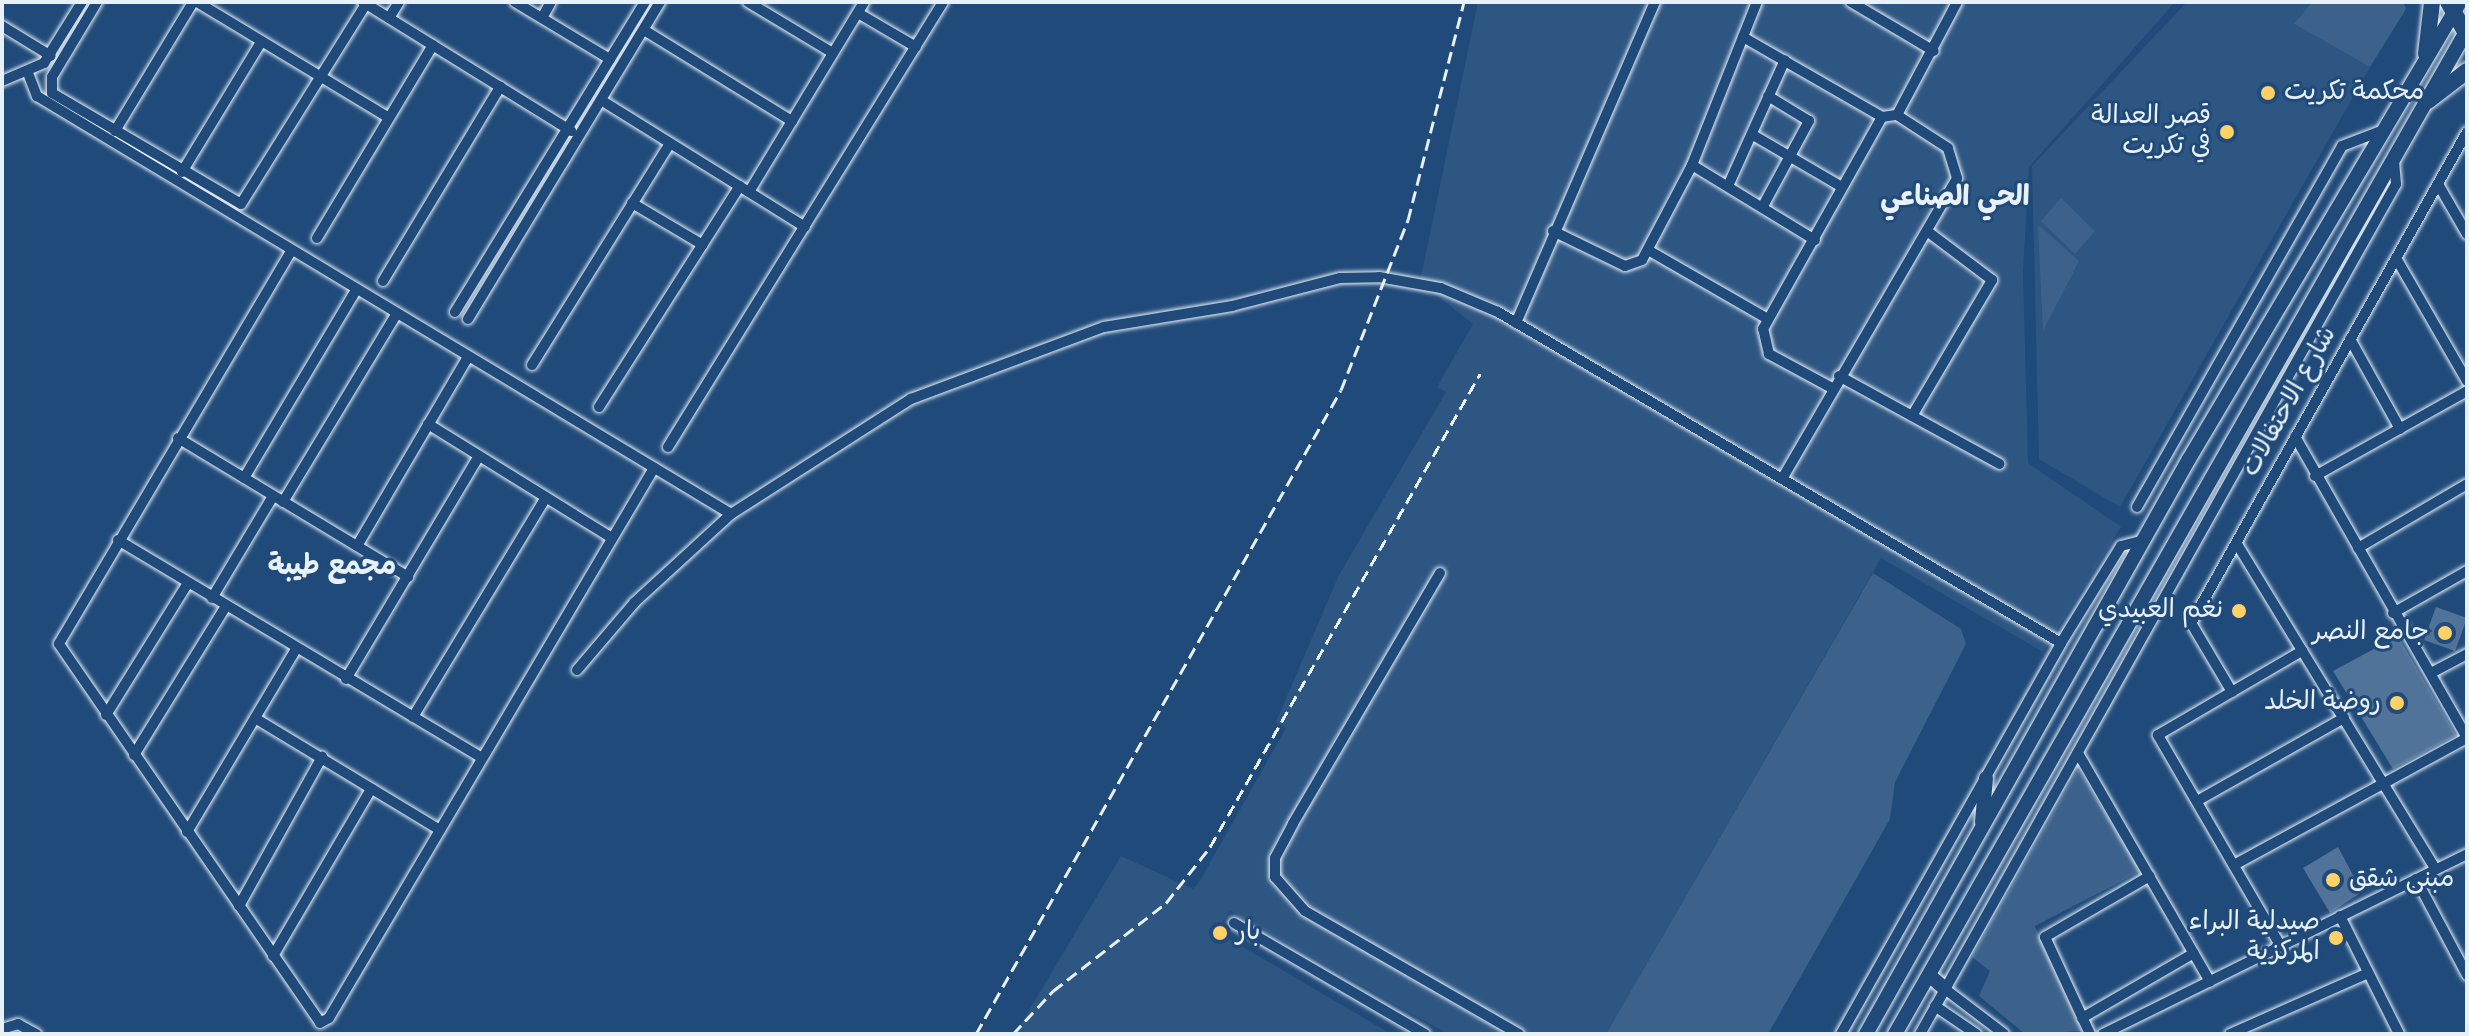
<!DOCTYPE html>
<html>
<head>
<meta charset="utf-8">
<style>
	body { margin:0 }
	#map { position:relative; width:2469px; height:1036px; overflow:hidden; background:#1f4a7a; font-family:Mynerve,"Playpen Sans Arabic",sans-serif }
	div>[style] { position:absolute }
	.built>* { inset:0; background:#2e5683 }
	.green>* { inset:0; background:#3c628c }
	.building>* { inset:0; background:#517399 }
	.roads { filter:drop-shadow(0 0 2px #e8f1f8) drop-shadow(0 0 2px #e8f1f8) }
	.street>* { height:10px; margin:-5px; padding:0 5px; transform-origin:5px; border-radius:5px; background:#1f4a7a }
	.secondary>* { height:14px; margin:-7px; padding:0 7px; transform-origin:7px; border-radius:7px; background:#1f4a7a }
	.primary>* { height:16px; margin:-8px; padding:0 8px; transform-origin:8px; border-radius:8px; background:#1f4a7a }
	.rail>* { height:3px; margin-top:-1.5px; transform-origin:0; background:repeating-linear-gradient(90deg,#e8f1f8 0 12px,transparent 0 18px) }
	.dots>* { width:22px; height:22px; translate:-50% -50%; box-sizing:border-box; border:4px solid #1f4a7a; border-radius:50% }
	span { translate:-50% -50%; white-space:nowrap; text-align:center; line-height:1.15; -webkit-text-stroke:6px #1f4a7a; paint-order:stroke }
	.poi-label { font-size:26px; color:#e8f1f8 }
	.left { translate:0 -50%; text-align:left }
	.right { translate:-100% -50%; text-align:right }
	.street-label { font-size:26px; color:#e8f1f8 }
	.neighbourhood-label { font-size:28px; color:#e8f1f8; font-weight:700 }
	.frame { position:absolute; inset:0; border:4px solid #e8f1f8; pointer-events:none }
</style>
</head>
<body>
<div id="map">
	<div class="built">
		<div style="clip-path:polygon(1478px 2px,2175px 2px,2029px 167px,2023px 273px,2028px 463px,2121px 527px,2043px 652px,1881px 558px,1606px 1034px,1448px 1034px,1230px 911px,1216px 931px,1391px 1034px,1015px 1034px,1121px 856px,1193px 889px,1198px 884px,1286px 728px,1276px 722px,1339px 575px,1446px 392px,1437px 387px,1473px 324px,1420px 282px)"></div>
		<div style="clip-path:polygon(2187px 2px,2312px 2px,2294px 24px,2370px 67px,2120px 507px,2039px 459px,2032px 166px)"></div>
	</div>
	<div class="green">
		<div style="clip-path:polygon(2312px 2px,2404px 2px,2406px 9px,2370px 67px,2294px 24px)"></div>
		<div style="clip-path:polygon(2061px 198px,2095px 231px,2075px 254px,2041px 221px)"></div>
		<div style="clip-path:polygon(2040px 226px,2079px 261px,2043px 331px,2038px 228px)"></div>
		<div style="clip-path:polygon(1873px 573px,1961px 629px,1966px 644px,1895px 782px,1890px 819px,1768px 1034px,1606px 1034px)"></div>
		<div style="clip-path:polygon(2078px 769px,2141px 871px,2035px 926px,2082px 1031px,2025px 1034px,1979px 996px,1990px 971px,1972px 957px)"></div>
	</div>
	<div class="building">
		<div style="clip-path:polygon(2436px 607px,2467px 618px,2455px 651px,2424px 640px)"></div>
		<div style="clip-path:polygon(2398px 636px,2456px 735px,2393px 769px,2333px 671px)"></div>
		<div style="clip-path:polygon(2338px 847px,2362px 892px,2330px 913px,2303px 868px)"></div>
	</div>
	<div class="roads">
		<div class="street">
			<div style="left:97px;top:2px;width:87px;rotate:121deg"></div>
			<div style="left:52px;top:77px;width:16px;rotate:90deg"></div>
			<div style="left:52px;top:93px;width:219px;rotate:30.4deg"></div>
			<div style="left:241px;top:204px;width:236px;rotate:-58deg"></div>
			<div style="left:197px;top:2px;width:224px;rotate:31.1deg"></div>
			<div style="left:363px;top:2px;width:245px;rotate:31.8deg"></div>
			<div style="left:515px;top:2px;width:111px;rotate:31deg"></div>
			<div style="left:748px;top:2px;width:99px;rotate:31deg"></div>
			<div style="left:1851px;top:2px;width:96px;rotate:30.6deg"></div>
			<div style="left:858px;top:13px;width:67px;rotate:30.4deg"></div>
			<div style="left:389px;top:18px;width:19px;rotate:-58deg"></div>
			<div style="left:542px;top:18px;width:18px;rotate:-61deg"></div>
			<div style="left:2px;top:26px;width:57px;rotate:31.5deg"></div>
			<div style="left:644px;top:30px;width:174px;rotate:31.6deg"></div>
			<div style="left:1743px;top:37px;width:160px;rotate:29.9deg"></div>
			<div style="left:28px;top:73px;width:25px;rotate:69deg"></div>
			<div style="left:37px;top:96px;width:810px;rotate:31.06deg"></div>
			<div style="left:2px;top:81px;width:46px;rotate:-23.2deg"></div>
			<div style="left:44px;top:63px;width:72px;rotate:-58.1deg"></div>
			<div style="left:601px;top:100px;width:240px;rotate:31.9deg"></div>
			<div style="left:115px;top:131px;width:151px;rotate:-58.8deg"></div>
			<div style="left:1753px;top:135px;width:103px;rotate:30.3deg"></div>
			<div style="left:1692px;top:165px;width:144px;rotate:31.4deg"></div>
			<div style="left:182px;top:172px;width:152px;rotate:-58.7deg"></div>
			<div style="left:2438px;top:184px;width:58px;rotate:59.9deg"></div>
			<div style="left:1728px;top:186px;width:138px;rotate:-65.7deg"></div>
			<div style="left:749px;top:192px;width:222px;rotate:-58.8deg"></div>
			<div style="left:632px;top:203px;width:82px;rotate:30.6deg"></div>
			<div style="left:1763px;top:206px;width:97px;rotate:-61.6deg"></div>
			<div style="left:1809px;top:121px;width:48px;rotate:-148.6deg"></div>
			<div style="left:1553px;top:231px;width:80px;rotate:25.9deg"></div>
			<div style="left:1625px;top:266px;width:18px;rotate:-19deg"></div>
			<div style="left:1642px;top:260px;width:107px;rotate:-62.2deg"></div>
			<div style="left:1692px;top:165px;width:175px;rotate:-68.3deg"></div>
			<div style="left:317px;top:238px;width:225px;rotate:-59deg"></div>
			<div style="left:1648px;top:250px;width:138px;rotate:29.9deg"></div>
			<div style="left:290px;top:253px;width:454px;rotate:120.6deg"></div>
			<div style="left:59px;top:644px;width:460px;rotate:55.4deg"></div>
			<div style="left:320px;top:1023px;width:10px;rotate:-29deg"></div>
			<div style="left:329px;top:1018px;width:639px;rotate:-59.42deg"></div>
			<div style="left:2396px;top:258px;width:142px;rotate:60deg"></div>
			<div style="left:383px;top:281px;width:227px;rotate:-58.9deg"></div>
			<div style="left:455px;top:312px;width:364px;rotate:-58.5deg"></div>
			<div style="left:468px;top:319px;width:371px;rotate:-58.8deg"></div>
			<div style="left:1516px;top:323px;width:350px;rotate:-66.6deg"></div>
			<div style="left:2350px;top:339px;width:103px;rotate:60.9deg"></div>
			<div style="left:532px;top:365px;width:261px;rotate:-58.1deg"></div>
			<div style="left:1839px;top:376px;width:183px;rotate:28.7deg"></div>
			<div style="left:1832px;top:388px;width:72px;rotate:-151.6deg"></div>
			<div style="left:1769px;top:354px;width:26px;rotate:-103deg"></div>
			<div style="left:1763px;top:329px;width:243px;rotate:-60.7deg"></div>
			<div style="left:1882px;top:117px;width:15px;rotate:-8deg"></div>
			<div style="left:1897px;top:115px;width:128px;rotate:-62deg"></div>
			<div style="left:599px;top:407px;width:262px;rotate:-57.5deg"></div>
			<div style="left:1912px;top:416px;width:158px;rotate:-59.5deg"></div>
			<div style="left:1992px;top:280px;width:81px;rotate:-143deg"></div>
			<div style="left:428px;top:424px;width:216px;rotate:31.8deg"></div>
			<div style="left:178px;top:438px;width:269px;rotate:31.1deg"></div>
			<div style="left:668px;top:447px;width:523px;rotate:-58.28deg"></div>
			<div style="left:2315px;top:476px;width:174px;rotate:-29.2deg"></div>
			<div style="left:244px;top:478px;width:217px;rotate:-59.2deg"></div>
			<div style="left:1782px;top:479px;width:348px;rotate:-59.8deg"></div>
			<div style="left:1957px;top:178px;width:31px;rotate:-107deg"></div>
			<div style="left:1948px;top:148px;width:61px;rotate:-147.1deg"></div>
			<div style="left:283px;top:502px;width:218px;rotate:-58.9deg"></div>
			<div style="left:2137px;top:507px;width:415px;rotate:-60.4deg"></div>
			<div style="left:2342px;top:146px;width:42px;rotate:-21deg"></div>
			<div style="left:118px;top:540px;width:424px;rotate:30.9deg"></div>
			<div style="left:2237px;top:544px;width:381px;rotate:58.6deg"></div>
			<div style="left:357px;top:546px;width:219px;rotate:-59.6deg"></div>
			<div style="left:2358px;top:548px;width:126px;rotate:-30.4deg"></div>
			<div style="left:1440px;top:573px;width:291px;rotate:120.4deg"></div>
			<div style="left:1293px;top:824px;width:38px;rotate:118deg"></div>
			<div style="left:1275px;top:858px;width:19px;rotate:90deg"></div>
			<div style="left:1275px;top:877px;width:45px;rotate:48.6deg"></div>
			<div style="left:1305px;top:911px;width:247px;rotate:29.9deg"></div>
			<div style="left:212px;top:598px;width:119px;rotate:-59.1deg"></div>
			<div style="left:2393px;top:613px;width:85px;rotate:-29.6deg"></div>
			<div style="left:577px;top:670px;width:89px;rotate:-49.5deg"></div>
			<div style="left:635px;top:602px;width:130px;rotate:-42.5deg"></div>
			<div style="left:731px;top:514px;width:214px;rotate:-32.6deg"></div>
			<div style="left:911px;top:399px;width:206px;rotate:-20.5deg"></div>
			<div style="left:1104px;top:327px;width:130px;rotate:-9.3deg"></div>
			<div style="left:1232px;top:306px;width:112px;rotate:-14.5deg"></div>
			<div style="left:1340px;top:278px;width:39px;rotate:-1deg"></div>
			<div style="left:1379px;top:277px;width:63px;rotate:10.1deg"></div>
			<div style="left:1441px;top:288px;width:62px;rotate:22.8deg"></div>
			<div style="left:1498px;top:312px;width:653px;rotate:30.45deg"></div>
			<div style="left:2431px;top:673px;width:41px;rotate:-27.8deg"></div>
			<div style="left:346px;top:679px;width:260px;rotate:-59.2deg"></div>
			<div style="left:2232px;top:692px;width:80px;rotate:-120.7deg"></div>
			<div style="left:2191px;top:623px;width:563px;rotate:-60.66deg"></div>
			<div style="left:106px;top:715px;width:155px;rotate:-58.2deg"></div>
			<div style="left:413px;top:717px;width:257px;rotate:-58.8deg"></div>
			<div style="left:255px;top:718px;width:216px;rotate:31.2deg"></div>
			<div style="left:2078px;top:753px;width:264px;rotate:60deg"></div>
			<div style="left:134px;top:755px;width:175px;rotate:-58.3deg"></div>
			<div style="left:2197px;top:801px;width:169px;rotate:-29.5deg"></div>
			<div style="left:187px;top:832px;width:213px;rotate:-59.2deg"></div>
			<div style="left:2234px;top:865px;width:265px;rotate:-28.6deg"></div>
			<div style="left:2467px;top:738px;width:347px;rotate:-119.7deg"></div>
			<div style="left:2416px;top:879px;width:109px;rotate:62deg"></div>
			<div style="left:239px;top:906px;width:171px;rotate:-60.9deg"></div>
			<div style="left:2340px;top:916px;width:132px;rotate:63.4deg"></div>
			<div style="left:1234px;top:923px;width:221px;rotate:30.2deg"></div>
			<div style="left:2280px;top:945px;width:243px;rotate:-120.2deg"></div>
			<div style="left:2158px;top:735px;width:167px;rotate:-30.3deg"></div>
			<div style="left:273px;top:956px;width:194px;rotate:-59.6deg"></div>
			<div style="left:1945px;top:989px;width:74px;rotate:37.3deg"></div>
			<div style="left:1935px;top:1006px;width:50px;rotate:34.3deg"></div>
			<div style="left:2082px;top:1018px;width:129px;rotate:-30.1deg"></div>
			<div style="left:2px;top:1029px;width:17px;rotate:-17deg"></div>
			<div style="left:18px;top:1024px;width:21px;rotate:29deg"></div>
			<div style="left:1841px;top:1034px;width:449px;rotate:-60.6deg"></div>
			<div style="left:2061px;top:643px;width:114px;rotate:-58.3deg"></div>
			<div style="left:2121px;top:546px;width:25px;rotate:-14deg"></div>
			<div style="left:1920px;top:1034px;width:974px;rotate:-60.75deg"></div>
			<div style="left:2396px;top:184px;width:22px;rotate:-95deg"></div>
			<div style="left:2090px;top:1034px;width:107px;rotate:-114.9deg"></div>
			<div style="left:2045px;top:937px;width:121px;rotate:-30.2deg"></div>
			<div style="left:2103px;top:1034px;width:406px;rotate:-26.3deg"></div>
			<div style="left:2230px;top:1034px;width:151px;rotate:-23.8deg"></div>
		</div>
		<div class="secondary">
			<div style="left:1982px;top:822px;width:44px;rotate:-84.8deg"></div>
			<div style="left:1929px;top:975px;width:21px;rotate:41deg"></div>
			<div style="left:1866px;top:1034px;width:660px;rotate:-60.68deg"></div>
			<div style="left:2189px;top:459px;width:531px;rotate:-59.33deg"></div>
			<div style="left:1895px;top:1034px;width:1156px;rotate:-60.33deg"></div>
		</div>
		<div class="primary">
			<div style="left:2448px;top:2px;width:38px;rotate:60deg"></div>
			<div style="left:2426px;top:54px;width:52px;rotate:-83.4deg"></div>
			<div style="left:2428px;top:101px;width:49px;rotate:-37.6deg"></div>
		</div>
	</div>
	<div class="rail">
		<div style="left:976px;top:1034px;width:740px;rotate:-60.46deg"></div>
		<div style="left:1341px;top:390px;width:183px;rotate:-68.5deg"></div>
		<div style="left:1408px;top:220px;width:225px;rotate:-75.6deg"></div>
		<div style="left:1013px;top:1034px;width:59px;rotate:-47.1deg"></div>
		<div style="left:1053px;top:991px;width:143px;rotate:-37.9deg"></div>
		<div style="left:1166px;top:903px;width:71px;rotate:-51.8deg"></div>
		<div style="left:1210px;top:847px;width:545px;rotate:-60.28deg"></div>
	</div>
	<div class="dots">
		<div style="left:2268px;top:93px;background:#ffd166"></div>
		<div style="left:2227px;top:132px;background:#ffd166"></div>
		<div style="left:2239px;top:611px;background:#ffd166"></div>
		<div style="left:2445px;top:633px;background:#ffd166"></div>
		<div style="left:2397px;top:703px;background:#ffd166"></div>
		<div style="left:2333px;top:880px;background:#ffd166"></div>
		<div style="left:1220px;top:933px;background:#ffd166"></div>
		<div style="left:2336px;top:938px;background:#ffd166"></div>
	</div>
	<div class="poi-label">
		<span class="left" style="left:2284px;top:93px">محكمة تكريت</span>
		<span class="right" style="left:2211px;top:132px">قصر العدالة<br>في تكريت</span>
		<span class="right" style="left:2223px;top:611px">نغم العبيدي</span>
		<span class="right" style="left:2429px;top:633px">جامع النصر</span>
		<span class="right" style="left:2381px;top:703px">روضة الخلد</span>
		<span class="left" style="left:2349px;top:880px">مبنى شقق</span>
		<span class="right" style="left:2320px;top:938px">صيدلية البراء<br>المركزية</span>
		<span class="left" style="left:1236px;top:933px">بار</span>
	</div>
	<div class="street-label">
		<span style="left:2290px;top:402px;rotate:-61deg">شارع الاحتفالات</span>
	</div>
	<div class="neighbourhood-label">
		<span style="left:1955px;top:198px">الحي الصناعي</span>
		<span style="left:332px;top:567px">مجمع طيبة</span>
	</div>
	<div class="frame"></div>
</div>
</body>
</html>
